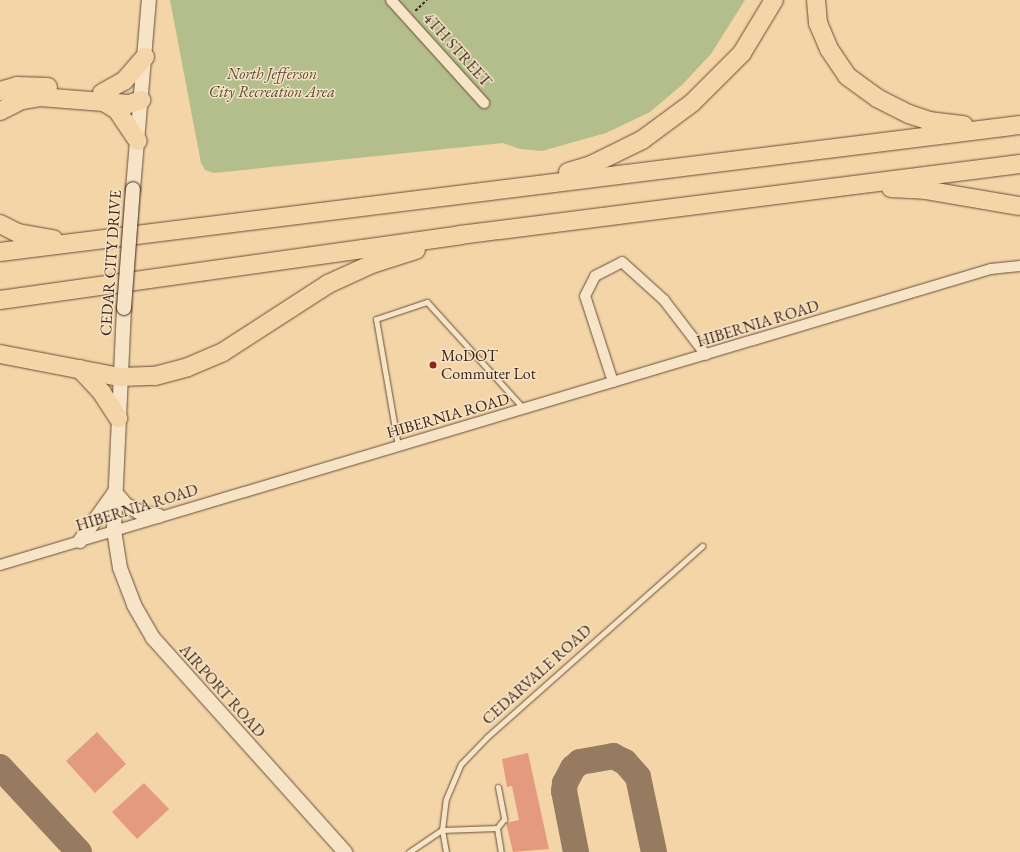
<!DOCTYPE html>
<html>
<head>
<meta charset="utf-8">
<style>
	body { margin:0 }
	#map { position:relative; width:1020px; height:852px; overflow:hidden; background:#f3d5a7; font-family:"EB Garamond",serif }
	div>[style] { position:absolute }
	.green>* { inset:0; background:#b4be8c }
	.taxiway>* { height:26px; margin:-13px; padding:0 13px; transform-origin:13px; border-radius:13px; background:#967b60 }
	.building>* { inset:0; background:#e49a7f }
	.path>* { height:1.5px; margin-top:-0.75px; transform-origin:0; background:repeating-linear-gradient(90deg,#392118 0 3px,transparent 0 5px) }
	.roads { filter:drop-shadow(0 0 1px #684e3c) drop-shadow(0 0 1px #684e3c) }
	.lane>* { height:5px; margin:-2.5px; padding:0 2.5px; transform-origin:2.5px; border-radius:2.5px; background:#f7e4c6 }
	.street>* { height:10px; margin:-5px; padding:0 5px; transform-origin:5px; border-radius:5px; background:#f7e4c6 }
	.secondary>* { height:14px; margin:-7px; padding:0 7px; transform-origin:7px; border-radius:7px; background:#f7e4c6 }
	.highway>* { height:18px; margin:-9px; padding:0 9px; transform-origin:9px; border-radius:9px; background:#f3d5a7 }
	.bridges { filter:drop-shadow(0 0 1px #392118) drop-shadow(0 0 1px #392118) }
	.secondary-bridge>* { height:14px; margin:-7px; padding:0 7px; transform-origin:7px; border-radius:7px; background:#f7e4c6 }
	.dots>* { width:11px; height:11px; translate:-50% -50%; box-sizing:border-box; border:2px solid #f7e4c6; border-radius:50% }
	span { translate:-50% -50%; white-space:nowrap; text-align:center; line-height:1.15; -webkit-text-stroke:3px #f7e4c6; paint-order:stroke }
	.street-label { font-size:16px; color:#392118 }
	.park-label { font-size:16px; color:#584835; font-style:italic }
	.poi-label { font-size:16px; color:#392118 }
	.left { translate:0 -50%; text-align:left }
</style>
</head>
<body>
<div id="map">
	<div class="green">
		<div style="clip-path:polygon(170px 0,745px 0,711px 54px,682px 85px,650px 112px,606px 133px,542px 151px,520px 149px,503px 143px,214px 173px,205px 170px,201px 163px)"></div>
	</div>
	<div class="taxiway">
		<div style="left:0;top:767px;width:116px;rotate:47.1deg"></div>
		<div style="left:576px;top:852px;width:62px;rotate:-101.1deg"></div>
		<div style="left:564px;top:791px;width:8px;rotate:-83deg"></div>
		<div style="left:565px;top:783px;width:17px;rotate:-62deg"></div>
		<div style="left:573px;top:768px;width:9px;rotate:-41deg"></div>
		<div style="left:580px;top:762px;width:34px;rotate:-10deg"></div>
		<div style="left:613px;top:756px;width:13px;rotate:27deg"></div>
		<div style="left:625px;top:762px;width:20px;rotate:49deg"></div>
		<div style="left:638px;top:777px;width:77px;rotate:78deg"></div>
	</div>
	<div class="building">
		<div style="clip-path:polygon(97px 732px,126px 764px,95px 793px,66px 761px)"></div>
		<div style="clip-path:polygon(528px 753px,549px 849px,513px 852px,506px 823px,519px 820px,512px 786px,507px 787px,502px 759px)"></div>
		<div style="clip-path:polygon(144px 783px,169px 809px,137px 839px,112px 812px)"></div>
	</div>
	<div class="path">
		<div style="left:415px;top:11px;width:16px;rotate:-43deg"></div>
	</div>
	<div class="roads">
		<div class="lane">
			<div style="left:398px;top:446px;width:129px;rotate:-99.8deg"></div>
			<div style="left:376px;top:319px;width:54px;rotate:-18.4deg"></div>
			<div style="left:427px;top:302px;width:144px;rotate:47.8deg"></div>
			<div style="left:498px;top:787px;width:33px;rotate:79deg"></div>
			<div style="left:504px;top:819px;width:11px;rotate:128deg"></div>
			<div style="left:497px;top:828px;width:24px;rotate:81deg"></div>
			<div style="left:409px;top:852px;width:40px;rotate:-34deg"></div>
			<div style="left:442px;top:830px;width:55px;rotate:-2.1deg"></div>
			<div style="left:446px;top:852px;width:22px;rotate:-100deg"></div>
			<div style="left:442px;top:830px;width:31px;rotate:-83deg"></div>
			<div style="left:446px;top:799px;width:38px;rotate:-67deg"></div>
			<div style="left:461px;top:764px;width:37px;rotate:-46deg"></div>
			<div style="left:487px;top:737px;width:288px;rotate:-41.6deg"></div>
		</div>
		<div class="street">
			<div style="left:391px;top:0;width:139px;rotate:47.9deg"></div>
			<div style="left:613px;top:382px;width:90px;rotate:-108deg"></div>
			<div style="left:585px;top:296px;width:22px;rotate:-63deg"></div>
			<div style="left:595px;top:276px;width:30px;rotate:-27deg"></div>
			<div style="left:622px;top:262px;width:57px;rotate:42.1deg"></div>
			<div style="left:664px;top:300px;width:69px;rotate:52.6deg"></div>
			<div style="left:0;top:565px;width:1034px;rotate:-16.63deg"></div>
			<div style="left:991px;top:269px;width:29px;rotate:-6deg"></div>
		</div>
		<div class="secondary">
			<div style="left:133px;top:189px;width:190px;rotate:-85.2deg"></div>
			<div style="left:124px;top:308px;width:222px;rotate:92.6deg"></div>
			<div style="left:114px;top:530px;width:38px;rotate:81deg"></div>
			<div style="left:120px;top:568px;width:40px;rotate:69deg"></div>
			<div style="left:134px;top:605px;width:38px;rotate:60deg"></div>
			<div style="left:153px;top:638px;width:288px;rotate:48.1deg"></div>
			<div style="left:80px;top:541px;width:60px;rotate:-54.5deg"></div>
			<div style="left:115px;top:492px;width:17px;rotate:50deg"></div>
			<div style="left:126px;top:505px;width:15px;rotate:28deg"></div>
			<div style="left:139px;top:512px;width:20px;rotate:11deg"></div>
		</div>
		<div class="highway">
			<div style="left:816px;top:0;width:23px;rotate:85deg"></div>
			<div style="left:818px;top:23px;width:28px;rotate:67deg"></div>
			<div style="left:829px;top:49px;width:32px;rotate:56deg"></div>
			<div style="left:847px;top:76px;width:37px;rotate:36deg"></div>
			<div style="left:877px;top:98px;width:36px;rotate:27deg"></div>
			<div style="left:909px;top:114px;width:21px;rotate:19deg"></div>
			<div style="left:929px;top:121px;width:35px;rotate:7deg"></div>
			<div style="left:0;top:91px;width:18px;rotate:-16deg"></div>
			<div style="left:17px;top:86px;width:31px;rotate:2deg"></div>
			<div style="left:102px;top:93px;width:25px;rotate:-29deg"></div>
			<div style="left:124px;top:81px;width:32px;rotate:-49deg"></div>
			<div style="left:104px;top:102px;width:15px;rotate:32deg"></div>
			<div style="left:117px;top:110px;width:37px;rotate:56deg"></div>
			<div style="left:0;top:111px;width:25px;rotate:-27deg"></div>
			<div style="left:22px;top:100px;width:18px;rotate:-9deg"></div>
			<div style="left:40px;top:97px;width:89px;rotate:4.5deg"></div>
			<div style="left:129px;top:104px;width:13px;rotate:-18deg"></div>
			<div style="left:568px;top:172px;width:24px;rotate:-17deg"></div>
			<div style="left:591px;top:165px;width:57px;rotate:-26.1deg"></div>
			<div style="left:642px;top:140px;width:62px;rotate:-36.5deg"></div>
			<div style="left:692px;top:103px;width:71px;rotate:-45deg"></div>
			<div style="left:742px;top:53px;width:62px;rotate:-58.9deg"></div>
			<div style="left:891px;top:188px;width:34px;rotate:3deg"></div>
			<div style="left:925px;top:190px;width:96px;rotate:9.6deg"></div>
			<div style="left:0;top:224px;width:20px;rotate:27deg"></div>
			<div style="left:18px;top:233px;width:36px;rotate:10deg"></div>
			<div style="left:0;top:252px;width:1028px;rotate:-7.1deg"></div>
			<div style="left:0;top:300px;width:465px;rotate:-8deg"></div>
			<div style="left:460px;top:235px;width:564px;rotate:-7.23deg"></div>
			<div style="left:0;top:354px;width:122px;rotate:10.9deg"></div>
			<div style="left:120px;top:377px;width:35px;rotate:-2deg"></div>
			<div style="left:155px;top:376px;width:34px;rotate:-15deg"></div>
			<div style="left:188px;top:367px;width:38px;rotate:-23deg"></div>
			<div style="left:223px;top:352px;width:125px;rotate:-32.9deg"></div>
			<div style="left:328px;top:284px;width:48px;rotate:-24.4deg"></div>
			<div style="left:372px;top:264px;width:46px;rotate:-17.7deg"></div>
			<div style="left:80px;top:369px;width:33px;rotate:47deg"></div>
			<div style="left:102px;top:393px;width:30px;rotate:57deg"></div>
		</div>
	</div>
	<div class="bridges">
		<div class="secondary-bridge">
			<div style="left:124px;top:308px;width:119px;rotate:-85.7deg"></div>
		</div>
	</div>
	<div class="dots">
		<div style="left:433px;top:365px;background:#8f2418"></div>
	</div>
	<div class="street-label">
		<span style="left:457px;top:50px;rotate:48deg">4TH STREET</span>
		<span style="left:111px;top:263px;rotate:-86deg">CEDAR CITY DRIVE</span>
		<span style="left:758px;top:324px;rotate:-17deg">HIBERNIA ROAD</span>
		<span style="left:448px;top:416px;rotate:-16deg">HIBERNIA ROAD</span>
		<span style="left:137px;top:508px;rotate:-17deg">HIBERNIA ROAD</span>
		<span style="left:537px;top:675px;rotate:-42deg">CEDARVALE ROAD</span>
		<span style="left:222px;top:691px;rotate:48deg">AIRPORT ROAD</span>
	</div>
	<div class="park-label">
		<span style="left:272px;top:83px">North Jefferson<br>City Recreation Area</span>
	</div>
	<div class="poi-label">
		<span class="left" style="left:441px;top:365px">MoDOT<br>Commuter Lot</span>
	</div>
</div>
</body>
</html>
